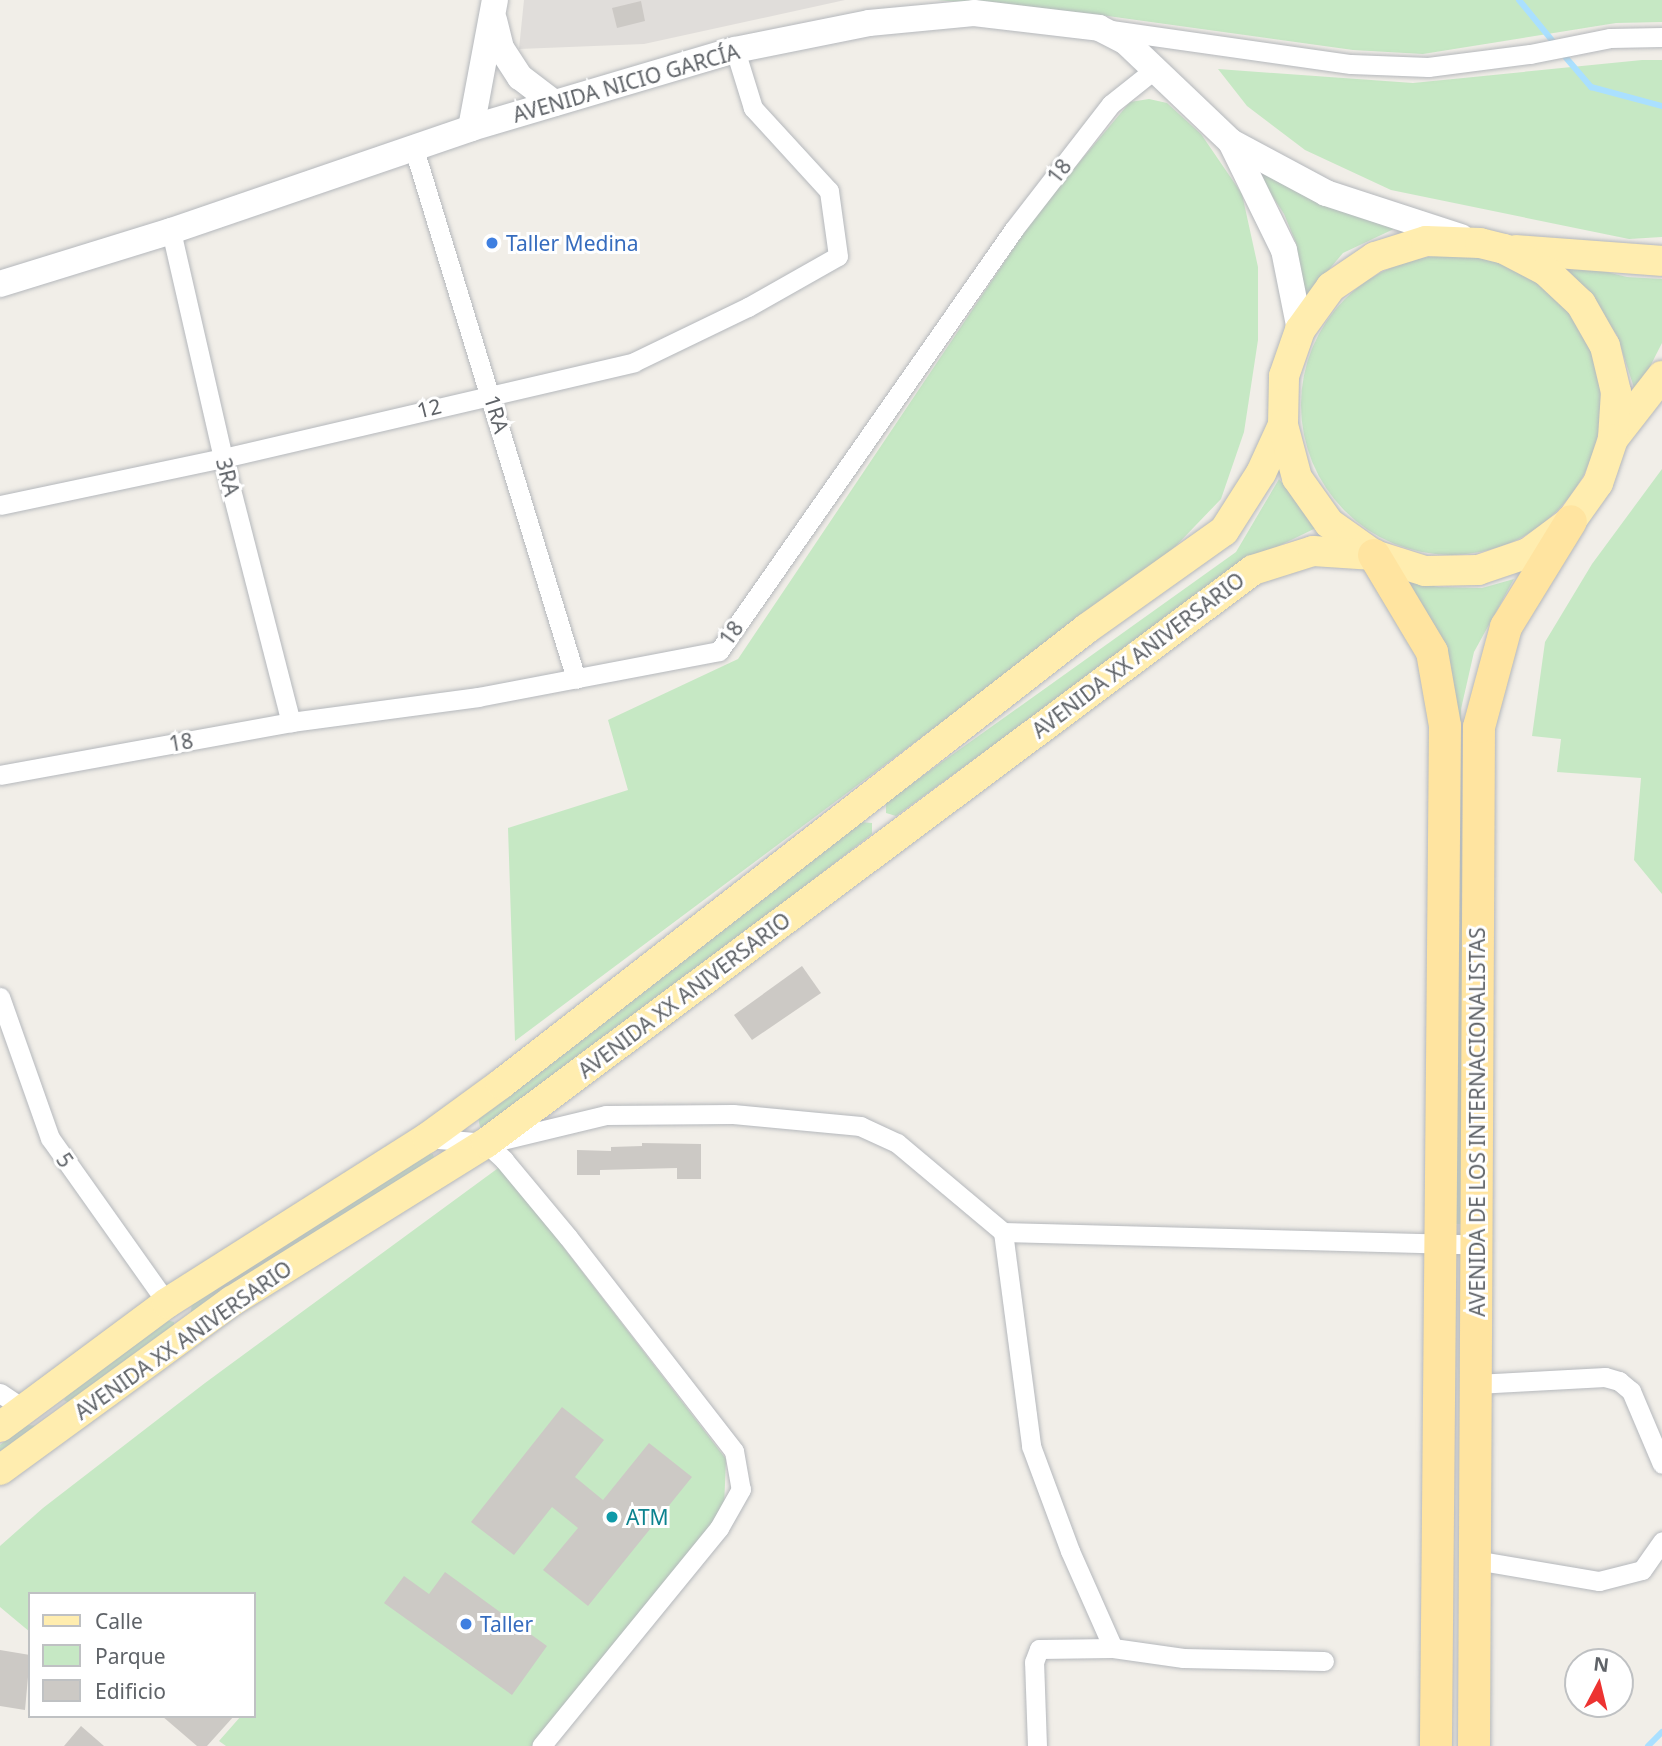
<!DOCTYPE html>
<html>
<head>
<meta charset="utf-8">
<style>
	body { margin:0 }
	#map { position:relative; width:1662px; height:1746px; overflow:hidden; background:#f1eee8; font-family:"Noto Sans",sans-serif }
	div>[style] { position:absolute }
	.industrial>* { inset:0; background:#e0ddda }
	.green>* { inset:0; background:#c6e8c4 }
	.round { border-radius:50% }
	.stream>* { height:6px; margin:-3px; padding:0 3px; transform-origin:3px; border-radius:3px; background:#aae0ff }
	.building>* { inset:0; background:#ccc9c5 }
	.roads { filter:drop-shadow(0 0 2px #b5b8bc) drop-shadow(0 0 2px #b5b8bc) }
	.minor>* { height:19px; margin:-9.5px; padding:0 9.5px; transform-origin:9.5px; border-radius:9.5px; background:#fff }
	.secondary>* { height:26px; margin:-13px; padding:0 13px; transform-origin:13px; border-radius:13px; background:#fff }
	.primary>* { height:30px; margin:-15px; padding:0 15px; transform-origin:15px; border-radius:15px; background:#ffedaf }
	.trunk>* { height:32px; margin:-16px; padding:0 16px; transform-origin:16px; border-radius:16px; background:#ffe4a0 }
	.dots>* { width:19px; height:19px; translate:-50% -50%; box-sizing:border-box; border:4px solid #fff; border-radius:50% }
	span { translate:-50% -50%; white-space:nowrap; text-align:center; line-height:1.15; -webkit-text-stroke:6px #fff; paint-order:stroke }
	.street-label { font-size:21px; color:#5f6368 }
	.shop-label { font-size:21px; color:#366cbe }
	.left { translate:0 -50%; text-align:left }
	.culture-label { font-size:21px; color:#0d838f }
	.legend { position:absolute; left:28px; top:1592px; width:228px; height:126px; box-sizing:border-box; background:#fff; border:2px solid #bfc1c3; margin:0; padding:9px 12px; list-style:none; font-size:21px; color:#5f6368 }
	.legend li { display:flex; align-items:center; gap:14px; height:35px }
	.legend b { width:35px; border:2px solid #bfc1c3 }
	.north { position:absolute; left:1564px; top:1648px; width:70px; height:70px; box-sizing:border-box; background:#fff; border:2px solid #bfc1c3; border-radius:50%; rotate:7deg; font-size:19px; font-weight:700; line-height:28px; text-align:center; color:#5f6368 }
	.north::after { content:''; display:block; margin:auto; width:24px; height:32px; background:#ed3331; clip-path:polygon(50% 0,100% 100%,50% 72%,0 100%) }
</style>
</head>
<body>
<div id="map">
	<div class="industrial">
		<div style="clip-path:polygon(524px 0,845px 0,644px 44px,519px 49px)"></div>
	</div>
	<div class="green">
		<div style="clip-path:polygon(937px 0,1662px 0,1662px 22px,1616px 23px,1423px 54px,1353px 50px,1086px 13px)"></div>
		<div style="clip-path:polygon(1642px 60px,1662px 60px,1662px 237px,1629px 239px,1391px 190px,1305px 150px,1247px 106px,1218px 69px,1413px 83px)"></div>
		<div style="clip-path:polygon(1149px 99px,1167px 103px,1201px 134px,1242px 194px,1258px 267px,1258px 340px,1244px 432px,1221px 499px,1171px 551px,515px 1041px,508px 828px,628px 790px,608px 720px,738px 659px,1040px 209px,1130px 102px)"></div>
		<div style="clip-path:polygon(1254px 168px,1398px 227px,1343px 253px,1304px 299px,1296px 243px,1284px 214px)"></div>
		<div class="round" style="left:1301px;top:255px;width:300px;height:300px"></div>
		<div style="clip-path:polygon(1561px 261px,1627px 277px,1662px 279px,1662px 343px,1636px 394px,1617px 335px)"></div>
		<div style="clip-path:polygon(1662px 469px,1662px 894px,1634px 860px,1641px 778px,1557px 772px,1561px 739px,1532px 736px,1545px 642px,1592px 564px)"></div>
		<div style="clip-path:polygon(1279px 479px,1318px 527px,1248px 561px,896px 816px,886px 813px,886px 802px,1236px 552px)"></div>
		<div style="clip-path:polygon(1514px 579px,1474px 652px,1461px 709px,1464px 1224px,1454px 1224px,1453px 704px,1403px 580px,1439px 587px,1482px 588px)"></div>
		<div style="clip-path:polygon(860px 822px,872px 823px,872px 834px,495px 1127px,480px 1127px,478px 1117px)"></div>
		<div style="clip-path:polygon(433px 1154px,435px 1163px,204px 1312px,191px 1312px,192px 1299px,419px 1155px)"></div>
		<div style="clip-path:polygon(501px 1166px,726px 1459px,724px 1508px,533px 1746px,226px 1746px,219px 1741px,241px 1716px,254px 1716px,254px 1594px,30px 1594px,30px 1632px,0 1607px,0 1546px,43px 1508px,205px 1383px)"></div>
		<div style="clip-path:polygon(163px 1319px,174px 1322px,175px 1333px,74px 1406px,64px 1400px,71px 1388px)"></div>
		<div style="clip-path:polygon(26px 1425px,40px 1426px,0 1461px,0 1445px)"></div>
	</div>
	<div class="stream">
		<div style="left:1519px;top:0;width:57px;rotate:50.7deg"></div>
		<div style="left:1562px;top:53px;width:45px;rotate:49.5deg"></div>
		<div style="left:1591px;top:87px;width:73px;rotate:15deg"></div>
		<div style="left:1648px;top:1746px;width:20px;rotate:-45deg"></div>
	</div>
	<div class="building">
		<div style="clip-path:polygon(641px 1px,645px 21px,617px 28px,612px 8px)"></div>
		<div style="clip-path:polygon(802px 966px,821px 993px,752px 1040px,734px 1015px)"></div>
		<div style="clip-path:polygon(642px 1143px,701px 1144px,701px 1179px,677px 1179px,677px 1168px,600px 1170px,600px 1175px,577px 1175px,577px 1150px,611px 1151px,611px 1147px,642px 1146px)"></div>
		<div style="clip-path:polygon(562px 1407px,604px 1440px,575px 1477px,603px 1500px,649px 1443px,692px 1477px,588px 1606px,543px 1570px,578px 1528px,552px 1507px,514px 1555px,471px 1522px)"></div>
		<div style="clip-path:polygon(445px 1572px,547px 1646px,512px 1695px,384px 1603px,404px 1576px,429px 1594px)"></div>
		<div style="clip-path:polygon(0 1650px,30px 1655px,25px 1710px,0 1706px)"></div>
		<div style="clip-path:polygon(162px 1716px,234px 1716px,207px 1746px,197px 1746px)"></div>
		<div style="clip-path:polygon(81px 1726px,104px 1746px,64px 1746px)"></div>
	</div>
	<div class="roads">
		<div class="minor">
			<div style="left:1111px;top:30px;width:242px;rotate:8.1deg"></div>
			<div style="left:1351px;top:64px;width:77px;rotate:2.2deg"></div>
			<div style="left:1428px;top:67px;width:103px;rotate:-7.3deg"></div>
			<div style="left:1530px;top:54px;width:82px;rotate:-11.3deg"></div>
			<div style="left:1610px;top:38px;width:52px;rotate:-1.1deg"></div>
			<div style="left:414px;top:149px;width:554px;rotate:73deg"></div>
			<div style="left:171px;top:231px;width:233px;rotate:77.1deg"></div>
			<div style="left:223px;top:458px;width:273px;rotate:75.6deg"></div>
			<div style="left:0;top:505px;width:228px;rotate:-11.9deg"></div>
			<div style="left:223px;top:458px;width:422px;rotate:-13.1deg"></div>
			<div style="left:634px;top:362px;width:127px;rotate:-25.8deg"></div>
			<div style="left:748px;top:307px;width:103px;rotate:-29.5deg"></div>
			<div style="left:838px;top:256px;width:66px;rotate:-97.9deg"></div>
			<div style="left:829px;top:191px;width:113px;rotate:-132.5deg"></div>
			<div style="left:753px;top:108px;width:61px;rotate:-107.2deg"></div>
			<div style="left:0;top:775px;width:296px;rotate:-10.3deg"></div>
			<div style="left:291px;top:722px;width:189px;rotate:-7.6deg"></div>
			<div style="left:478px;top:697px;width:245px;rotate:-10.8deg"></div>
			<div style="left:719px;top:651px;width:515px;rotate:-55.04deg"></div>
			<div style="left:1014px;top:229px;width:158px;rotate:-52.2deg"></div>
			<div style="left:1111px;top:104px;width:56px;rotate:-38.5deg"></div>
			<div style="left:0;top:997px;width:150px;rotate:70.5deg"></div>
			<div style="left:50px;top:1138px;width:202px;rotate:54.7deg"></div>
			<div style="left:427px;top:1138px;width:59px;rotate:4.8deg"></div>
			<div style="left:486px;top:1143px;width:25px;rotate:43deg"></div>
			<div style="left:504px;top:1160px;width:100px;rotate:50.3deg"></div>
			<div style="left:568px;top:1237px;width:271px;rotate:52.2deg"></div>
			<div style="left:734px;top:1451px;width:39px;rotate:80deg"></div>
			<div style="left:741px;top:1489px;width:45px;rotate:119.4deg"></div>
			<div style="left:719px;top:1528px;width:281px;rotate:129.2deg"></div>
			<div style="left:498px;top:1141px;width:111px;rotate:-13.5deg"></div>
			<div style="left:606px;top:1115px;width:127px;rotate:-0.5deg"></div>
			<div style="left:733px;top:1114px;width:128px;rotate:5.4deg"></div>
			<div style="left:860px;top:1126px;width:41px;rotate:24.7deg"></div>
			<div style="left:897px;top:1143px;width:138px;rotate:40deg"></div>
			<div style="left:1003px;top:1232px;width:473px;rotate:1.5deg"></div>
			<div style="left:1003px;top:1232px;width:216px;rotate:82.5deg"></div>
			<div style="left:1031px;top:1446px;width:112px;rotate:69.6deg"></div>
			<div style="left:1070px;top:1551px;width:106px;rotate:66.1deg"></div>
			<div style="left:1476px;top:1384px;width:129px;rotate:-3.1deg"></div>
			<div style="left:1605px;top:1377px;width:15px;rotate:16deg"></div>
			<div style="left:1619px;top:1381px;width:16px;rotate:40deg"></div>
			<div style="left:1631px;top:1391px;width:79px;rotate:67deg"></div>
			<div style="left:0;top:1393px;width:29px;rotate:34deg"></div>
			<div style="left:1475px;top:1560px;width:126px;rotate:9.6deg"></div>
			<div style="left:1599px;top:1581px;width:44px;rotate:-14.3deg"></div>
			<div style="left:1642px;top:1570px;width:35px;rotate:-55deg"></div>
			<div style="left:1037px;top:1746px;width:84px;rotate:-92deg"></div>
			<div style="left:1034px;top:1662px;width:14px;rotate:-69deg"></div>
			<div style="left:1039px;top:1649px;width:74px;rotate:-0.8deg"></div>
			<div style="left:1113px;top:1648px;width:71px;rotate:8.1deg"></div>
			<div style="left:1183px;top:1658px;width:141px;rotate:1.2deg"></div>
		</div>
		<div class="secondary">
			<div style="left:494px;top:20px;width:29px;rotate:76deg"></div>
			<div style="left:501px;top:48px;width:35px;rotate:57deg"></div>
			<div style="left:520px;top:77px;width:43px;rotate:37.4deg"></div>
			<div style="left:471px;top:128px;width:130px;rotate:-79.4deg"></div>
			<div style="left:1231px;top:142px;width:120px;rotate:63.9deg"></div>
			<div style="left:1284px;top:250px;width:82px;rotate:78.7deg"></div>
			<div style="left:0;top:284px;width:179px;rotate:-17.2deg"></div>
			<div style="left:171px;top:231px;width:317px;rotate:-18.9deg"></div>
			<div style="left:471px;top:128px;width:275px;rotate:-16.5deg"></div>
			<div style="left:735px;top:50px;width:137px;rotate:-11.4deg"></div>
			<div style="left:869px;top:23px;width:105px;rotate:-5.4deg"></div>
			<div style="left:974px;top:13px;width:126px;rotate:6.8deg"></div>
			<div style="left:1099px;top:28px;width:30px;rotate:27deg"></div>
			<div style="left:1126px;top:42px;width:145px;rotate:43.6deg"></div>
			<div style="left:1231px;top:142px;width:108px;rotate:28.2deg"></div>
			<div style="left:1326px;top:193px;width:142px;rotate:18.1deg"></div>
		</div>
		<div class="primary">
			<div style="left:1516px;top:250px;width:146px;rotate:4.3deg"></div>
			<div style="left:1613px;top:439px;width:80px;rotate:-52.1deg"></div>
			<div style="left:0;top:1427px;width:208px;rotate:-36.6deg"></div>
			<div style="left:167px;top:1303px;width:308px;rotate:-32.4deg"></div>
			<div style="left:427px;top:1138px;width:92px;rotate:-36.1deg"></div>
			<div style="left:501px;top:1084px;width:741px;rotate:-37.87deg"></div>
			<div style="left:1086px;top:629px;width:169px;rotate:-35.4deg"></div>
			<div style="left:1224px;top:531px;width:69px;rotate:-57.5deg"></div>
			<div style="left:1261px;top:473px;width:53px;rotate:-65.4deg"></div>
			<div style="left:1283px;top:425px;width:49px;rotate:-88.8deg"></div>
			<div style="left:1284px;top:376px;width:49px;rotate:-70.8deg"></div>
			<div style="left:1300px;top:330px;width:53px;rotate:-54.2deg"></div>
			<div style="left:1331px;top:287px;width:53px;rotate:-34.3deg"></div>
			<div style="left:1375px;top:257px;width:53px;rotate:-17.4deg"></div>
			<div style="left:1426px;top:241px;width:54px;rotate:2.1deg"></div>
			<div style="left:1480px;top:243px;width:25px;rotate:14deg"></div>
			<div style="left:1504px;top:249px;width:47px;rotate:27.6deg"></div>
			<div style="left:1546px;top:271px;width:48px;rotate:43.3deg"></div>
			<div style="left:1581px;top:304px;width:48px;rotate:60.3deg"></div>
			<div style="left:1605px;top:346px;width:47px;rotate:76.6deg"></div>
			<div style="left:1616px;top:392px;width:47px;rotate:93.7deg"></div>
			<div style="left:1613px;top:439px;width:46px;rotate:108.8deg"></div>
			<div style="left:1598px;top:483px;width:47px;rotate:125.4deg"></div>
			<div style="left:1571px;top:521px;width:54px;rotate:143.3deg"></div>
			<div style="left:1528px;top:553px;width:53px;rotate:161.2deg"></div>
			<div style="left:1478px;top:570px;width:53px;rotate:178.9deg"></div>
			<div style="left:1425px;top:571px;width:53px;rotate:-162.6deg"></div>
			<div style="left:1374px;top:555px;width:55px;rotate:-144.6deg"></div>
			<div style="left:1329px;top:523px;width:55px;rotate:-125.4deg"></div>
			<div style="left:1297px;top:478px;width:55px;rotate:-104.8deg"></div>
			<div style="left:0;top:1470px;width:287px;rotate:-36.1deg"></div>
			<div style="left:232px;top:1301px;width:299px;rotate:-31.9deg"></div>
			<div style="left:486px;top:1143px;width:957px;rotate:-36.76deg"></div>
			<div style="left:1253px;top:570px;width:63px;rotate:-17.6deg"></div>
			<div style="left:1313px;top:551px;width:61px;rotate:3.8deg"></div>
		</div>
		<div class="trunk">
			<div style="left:1374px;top:555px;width:113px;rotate:59.1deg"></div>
			<div style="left:1432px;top:652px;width:75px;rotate:80deg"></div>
			<div style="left:1445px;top:726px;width:1020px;rotate:90.51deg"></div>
			<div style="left:1474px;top:1746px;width:1019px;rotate:-89.72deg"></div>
			<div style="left:1479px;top:727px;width:104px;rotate:-74.9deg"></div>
			<div style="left:1506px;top:627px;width:124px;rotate:-58.5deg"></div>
		</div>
	</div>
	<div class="dots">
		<div style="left:492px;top:243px;background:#3f7fe0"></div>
		<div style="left:612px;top:1517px;background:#0f9aa8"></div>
		<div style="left:466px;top:1624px;background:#3f7fe0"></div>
	</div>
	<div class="street-label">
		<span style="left:626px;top:83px;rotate:-16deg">AVENIDA NICIO GARCÍA</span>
		<span style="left:1059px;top:171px;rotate:-52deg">18</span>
		<span style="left:429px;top:408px;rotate:-14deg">12</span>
		<span style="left:497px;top:414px;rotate:73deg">1RA</span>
		<span style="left:228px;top:477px;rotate:76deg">3RA</span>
		<span style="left:731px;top:633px;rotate:-54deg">18</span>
		<span style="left:1138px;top:655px;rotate:-37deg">AVENIDA XX ANIVERSARIO</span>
		<span style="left:181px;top:742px;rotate:-10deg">18</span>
		<span style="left:684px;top:995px;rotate:-37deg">AVENIDA XX ANIVERSARIO</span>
		<span style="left:1477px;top:1122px;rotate:-90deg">AVENIDA DE LOS INTERNACIONALISTAS</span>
		<span style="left:65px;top:1160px;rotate:55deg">5</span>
		<span style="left:183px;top:1340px;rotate:-35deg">AVENIDA XX ANIVERSARIO</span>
	</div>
	<div class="shop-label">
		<span class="left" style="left:506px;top:243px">Taller Medina</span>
		<span class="left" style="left:480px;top:1624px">Taller</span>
	</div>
	<div class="culture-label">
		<span class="left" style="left:626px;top:1517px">ATM</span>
	</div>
	<ul class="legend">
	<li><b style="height:9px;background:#ffedaf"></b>Calle</li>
	<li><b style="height:19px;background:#c6e8c4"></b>Parque</li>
	<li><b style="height:19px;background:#ccc9c5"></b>Edificio</li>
	</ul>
	<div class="north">N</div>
</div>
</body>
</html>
